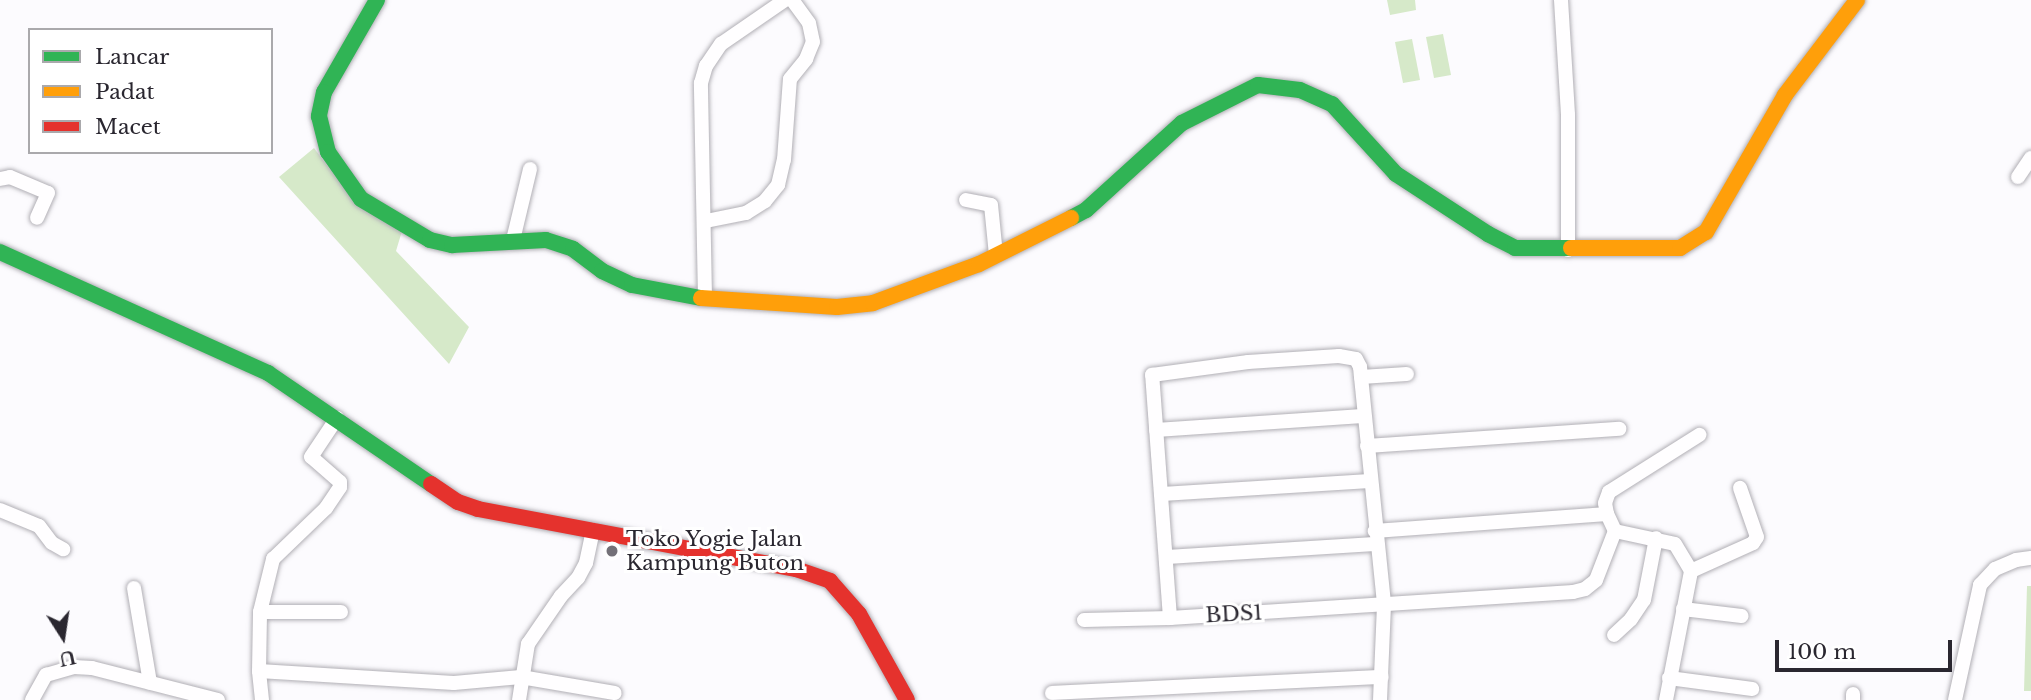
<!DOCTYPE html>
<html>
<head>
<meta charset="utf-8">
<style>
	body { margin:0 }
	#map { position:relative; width:2031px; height:700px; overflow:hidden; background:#fcfbfe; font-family:"Libre Baskerville",serif }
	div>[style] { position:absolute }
	.green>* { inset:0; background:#d6e9c9 }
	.roads { filter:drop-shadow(0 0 2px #b1afb5) drop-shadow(0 0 2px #b1afb5) }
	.street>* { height:14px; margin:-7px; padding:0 7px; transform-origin:7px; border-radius:7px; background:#fffeff }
	.fast>* { height:16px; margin:-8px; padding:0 8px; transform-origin:8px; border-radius:8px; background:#30b455 }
	.slow>* { height:16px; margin:-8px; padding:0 8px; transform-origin:8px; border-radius:8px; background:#ff9f0a }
	.jam>* { height:16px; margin:-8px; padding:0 8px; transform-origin:8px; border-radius:8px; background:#e5322d }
	.dots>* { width:19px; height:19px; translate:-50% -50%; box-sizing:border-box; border:4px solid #fff; border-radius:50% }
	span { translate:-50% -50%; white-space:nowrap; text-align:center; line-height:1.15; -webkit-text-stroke:6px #fff; paint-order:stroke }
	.poi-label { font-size:21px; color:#2a2730 }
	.left { translate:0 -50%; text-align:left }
	.street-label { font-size:21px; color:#2a2730 }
	.legend { position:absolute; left:28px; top:28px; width:245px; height:126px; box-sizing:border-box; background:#fff; border:2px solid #aaa9ac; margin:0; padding:9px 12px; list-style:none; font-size:21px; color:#2a2730 }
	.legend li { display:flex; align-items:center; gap:14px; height:35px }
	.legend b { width:35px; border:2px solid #aaa9ac }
	.north { position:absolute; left:28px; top:602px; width:70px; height:70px; -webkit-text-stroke:5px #fff; paint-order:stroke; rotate:168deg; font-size:19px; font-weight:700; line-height:28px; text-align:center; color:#2a2730 }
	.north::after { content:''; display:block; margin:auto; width:24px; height:32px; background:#2a2730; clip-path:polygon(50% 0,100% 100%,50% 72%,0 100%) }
	.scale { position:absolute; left:1775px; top:640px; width:177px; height:32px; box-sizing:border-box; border:4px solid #2a2730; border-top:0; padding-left:9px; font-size:21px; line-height:24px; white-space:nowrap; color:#2a2730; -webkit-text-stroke:5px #fff; paint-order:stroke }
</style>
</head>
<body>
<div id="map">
	<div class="green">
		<div style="clip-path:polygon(1387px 0,1415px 0,1416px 10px,1390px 15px)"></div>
		<div style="clip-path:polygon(1443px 34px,1451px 75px,1434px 78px,1426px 37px)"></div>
		<div style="clip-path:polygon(1412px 39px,1420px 80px,1403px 83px,1395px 42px)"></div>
		<div style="clip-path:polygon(314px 148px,355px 203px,402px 231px,396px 251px,469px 327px,449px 364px,279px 177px)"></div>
		<div style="clip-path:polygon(2027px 586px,2031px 586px,2031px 691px,2024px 691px)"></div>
	</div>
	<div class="roads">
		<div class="street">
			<div style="left:1561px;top:0;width:115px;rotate:86.5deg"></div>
			<div style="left:1568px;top:115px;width:135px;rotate:90deg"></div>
			<div style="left:2018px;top:177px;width:23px;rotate:-56deg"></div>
			<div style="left:0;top:179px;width:10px;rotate:-11deg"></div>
			<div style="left:10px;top:177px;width:41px;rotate:22.8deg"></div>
			<div style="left:48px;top:193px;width:27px;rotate:114deg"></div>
			<div style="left:966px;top:200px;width:25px;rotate:11deg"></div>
			<div style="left:991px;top:205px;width:50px;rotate:84.3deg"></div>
			<div style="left:706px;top:221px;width:41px;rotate:-11.3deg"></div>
			<div style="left:746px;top:213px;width:22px;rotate:-32deg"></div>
			<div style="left:765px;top:201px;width:21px;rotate:-51deg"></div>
			<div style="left:778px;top:185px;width:26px;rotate:-77deg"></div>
			<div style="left:784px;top:160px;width:81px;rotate:-85.8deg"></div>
			<div style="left:790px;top:79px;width:26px;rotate:-51deg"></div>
			<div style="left:806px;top:59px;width:18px;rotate:-68deg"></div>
			<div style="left:813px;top:42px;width:19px;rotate:-102deg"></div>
			<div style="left:809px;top:23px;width:29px;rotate:-126deg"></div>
			<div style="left:513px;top:240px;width:73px;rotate:-76.5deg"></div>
			<div style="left:705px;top:298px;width:215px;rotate:-91.1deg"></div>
			<div style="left:701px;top:83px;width:18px;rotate:-74deg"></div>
			<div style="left:706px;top:66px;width:27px;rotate:-56deg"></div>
			<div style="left:721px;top:44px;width:78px;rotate:-34.5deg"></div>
			<div style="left:1361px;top:377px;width:46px;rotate:-3.7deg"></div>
			<div style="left:1156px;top:430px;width:207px;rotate:-3.9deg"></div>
			<div style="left:1367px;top:446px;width:253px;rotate:-3.9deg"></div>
			<div style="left:1162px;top:494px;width:208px;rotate:-3.6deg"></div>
			<div style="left:0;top:510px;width:42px;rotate:22.3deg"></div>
			<div style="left:39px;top:526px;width:21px;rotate:53deg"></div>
			<div style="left:52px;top:543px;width:13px;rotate:29deg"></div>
			<div style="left:1607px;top:514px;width:11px;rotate:-100deg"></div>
			<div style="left:1605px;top:503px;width:12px;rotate:-70deg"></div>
			<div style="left:1609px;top:492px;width:107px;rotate:-32.3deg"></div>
			<div style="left:1615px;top:531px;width:61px;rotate:12.2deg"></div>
			<div style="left:1675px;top:544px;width:31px;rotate:59deg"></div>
			<div style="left:1167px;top:557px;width:208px;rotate:-3.6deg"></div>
			<div style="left:134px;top:588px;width:96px;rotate:80.4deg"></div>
			<div style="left:1683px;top:609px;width:59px;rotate:6.8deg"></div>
			<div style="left:260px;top:612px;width:81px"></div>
			<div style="left:1170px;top:618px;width:244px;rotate:-94.2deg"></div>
			<div style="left:1152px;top:375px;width:97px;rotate:-7.7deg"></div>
			<div style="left:1248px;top:362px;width:91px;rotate:-3.8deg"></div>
			<div style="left:1339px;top:356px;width:17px;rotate:10deg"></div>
			<div style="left:1356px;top:359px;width:9px;rotate:63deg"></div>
			<div style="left:1360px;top:367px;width:239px;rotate:84.2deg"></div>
			<div style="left:1384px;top:605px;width:95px;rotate:92.4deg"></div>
			<div style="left:1084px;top:620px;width:86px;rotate:-1.3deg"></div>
			<div style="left:1170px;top:618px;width:404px;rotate:-3.7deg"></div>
			<div style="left:1573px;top:592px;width:12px;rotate:-14deg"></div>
			<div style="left:1585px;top:589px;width:14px;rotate:-39deg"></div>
			<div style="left:1596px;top:580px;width:53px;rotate:-68.8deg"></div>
			<div style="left:1615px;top:531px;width:19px;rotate:-115deg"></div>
			<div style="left:1607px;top:514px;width:233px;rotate:175.8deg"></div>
			<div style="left:1614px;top:635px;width:23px;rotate:-43deg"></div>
			<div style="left:1631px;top:619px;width:23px;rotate:-56deg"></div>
			<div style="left:1644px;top:600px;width:63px;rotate:-79deg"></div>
			<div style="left:259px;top:671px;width:195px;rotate:3.5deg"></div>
			<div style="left:454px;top:683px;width:67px;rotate:-5.1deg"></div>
			<div style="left:521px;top:677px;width:95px;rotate:9.7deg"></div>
			<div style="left:1669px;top:678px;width:84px;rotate:7.5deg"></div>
			<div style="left:1052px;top:693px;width:330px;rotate:-2.8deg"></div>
			<div style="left:32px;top:700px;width:29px;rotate:-61deg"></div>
			<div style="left:46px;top:675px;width:29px;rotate:-16deg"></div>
			<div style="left:74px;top:667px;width:18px;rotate:3deg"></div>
			<div style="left:92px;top:668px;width:130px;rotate:14.3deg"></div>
			<div style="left:262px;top:700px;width:29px;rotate:-96deg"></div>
			<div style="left:259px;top:671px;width:59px;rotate:-89deg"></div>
			<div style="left:260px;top:612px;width:55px;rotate:-76.2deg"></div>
			<div style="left:273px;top:559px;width:74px;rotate:-43.9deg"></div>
			<div style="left:326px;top:508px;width:25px;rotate:-56deg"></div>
			<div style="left:340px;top:487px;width:5px;rotate:-90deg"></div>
			<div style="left:340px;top:482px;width:38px;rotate:-139deg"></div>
			<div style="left:311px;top:457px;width:47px;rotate:-56.3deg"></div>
			<div style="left:519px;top:700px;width:57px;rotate:-80.9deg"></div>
			<div style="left:528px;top:644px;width:58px;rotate:-55.5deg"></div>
			<div style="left:561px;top:596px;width:25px;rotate:-47deg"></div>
			<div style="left:578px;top:578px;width:17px;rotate:-62deg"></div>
			<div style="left:586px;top:563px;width:34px;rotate:-78deg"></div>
			<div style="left:1666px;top:700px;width:131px;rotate:-79deg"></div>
			<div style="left:1691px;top:571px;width:68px;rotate:-24.3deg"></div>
			<div style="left:1753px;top:543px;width:7px;rotate:-56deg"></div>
			<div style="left:1757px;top:537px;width:52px;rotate:-109.1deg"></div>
			<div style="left:1853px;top:700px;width:6px;rotate:-90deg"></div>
			<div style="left:1955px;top:700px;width:118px;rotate:-77.7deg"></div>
			<div style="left:1980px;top:585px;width:22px;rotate:-47deg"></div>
			<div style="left:1995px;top:569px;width:23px;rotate:-23deg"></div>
			<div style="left:2016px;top:560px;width:15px;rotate:-8deg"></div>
		</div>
		<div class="fast">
			<div style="left:377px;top:0;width:106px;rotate:119.9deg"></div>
			<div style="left:324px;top:92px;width:25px;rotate:102deg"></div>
			<div style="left:319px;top:116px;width:37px;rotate:76deg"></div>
			<div style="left:328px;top:152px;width:57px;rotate:54.9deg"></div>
			<div style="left:361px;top:199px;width:80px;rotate:30.7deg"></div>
			<div style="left:430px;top:240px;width:23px;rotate:13deg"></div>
			<div style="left:452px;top:245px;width:94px;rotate:-3deg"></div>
			<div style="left:546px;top:240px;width:28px;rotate:18deg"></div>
			<div style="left:573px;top:249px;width:36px;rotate:37deg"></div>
			<div style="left:602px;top:271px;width:33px;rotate:25deg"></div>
			<div style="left:632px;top:285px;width:70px;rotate:10.7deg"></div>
			<div style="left:1071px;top:218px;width:17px;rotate:-28deg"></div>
			<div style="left:1086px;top:210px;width:130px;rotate:-42.2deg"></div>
			<div style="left:1182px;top:123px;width:85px;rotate:-26.6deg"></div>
			<div style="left:1258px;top:85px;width:42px;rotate:6.8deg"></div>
			<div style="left:1300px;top:90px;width:35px;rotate:24deg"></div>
			<div style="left:1332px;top:104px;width:95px;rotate:47.6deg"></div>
			<div style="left:1396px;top:174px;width:110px;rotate:33.1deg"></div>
			<div style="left:1488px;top:234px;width:30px;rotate:27deg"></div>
			<div style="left:1515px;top:248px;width:56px"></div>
			<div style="left:0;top:252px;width:294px;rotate:24.3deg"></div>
			<div style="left:268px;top:373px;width:197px;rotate:34.3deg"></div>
		</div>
		<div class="slow">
			<div style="left:1571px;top:248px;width:109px"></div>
			<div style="left:1680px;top:248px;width:31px;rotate:-32deg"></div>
			<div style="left:1706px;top:232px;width:158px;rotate:-60deg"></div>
			<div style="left:1785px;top:95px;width:119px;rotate:-52.8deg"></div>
			<div style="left:701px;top:298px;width:136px;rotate:3.8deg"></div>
			<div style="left:837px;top:307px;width:36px;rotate:-6deg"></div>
			<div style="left:873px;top:303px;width:113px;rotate:-20.2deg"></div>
			<div style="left:979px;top:264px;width:103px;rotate:-26.6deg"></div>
		</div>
		<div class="jam">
			<div style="left:431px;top:484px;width:32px;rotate:34deg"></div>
			<div style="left:458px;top:502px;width:21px;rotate:19deg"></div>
			<div style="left:478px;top:509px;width:324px;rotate:10.7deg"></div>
			<div style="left:796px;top:569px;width:36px;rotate:19deg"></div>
			<div style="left:830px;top:581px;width:44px;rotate:48.7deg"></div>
			<div style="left:859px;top:614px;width:98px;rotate:60.8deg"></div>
		</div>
	</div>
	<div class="dots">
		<div style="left:612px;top:551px;background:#747178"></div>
	</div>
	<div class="poi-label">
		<span class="left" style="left:626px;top:551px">Toko Yogie Jalan<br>Kampung Buton</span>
	</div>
	<div class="street-label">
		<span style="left:1234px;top:614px;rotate:-3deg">BDS1</span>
	</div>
	<ul class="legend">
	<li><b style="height:9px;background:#30b455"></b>Lancar</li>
	<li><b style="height:9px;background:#ff9f0a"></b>Padat</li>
	<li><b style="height:9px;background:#e5322d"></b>Macet</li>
	</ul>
	<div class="north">U</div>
	<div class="scale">100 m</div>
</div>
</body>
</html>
